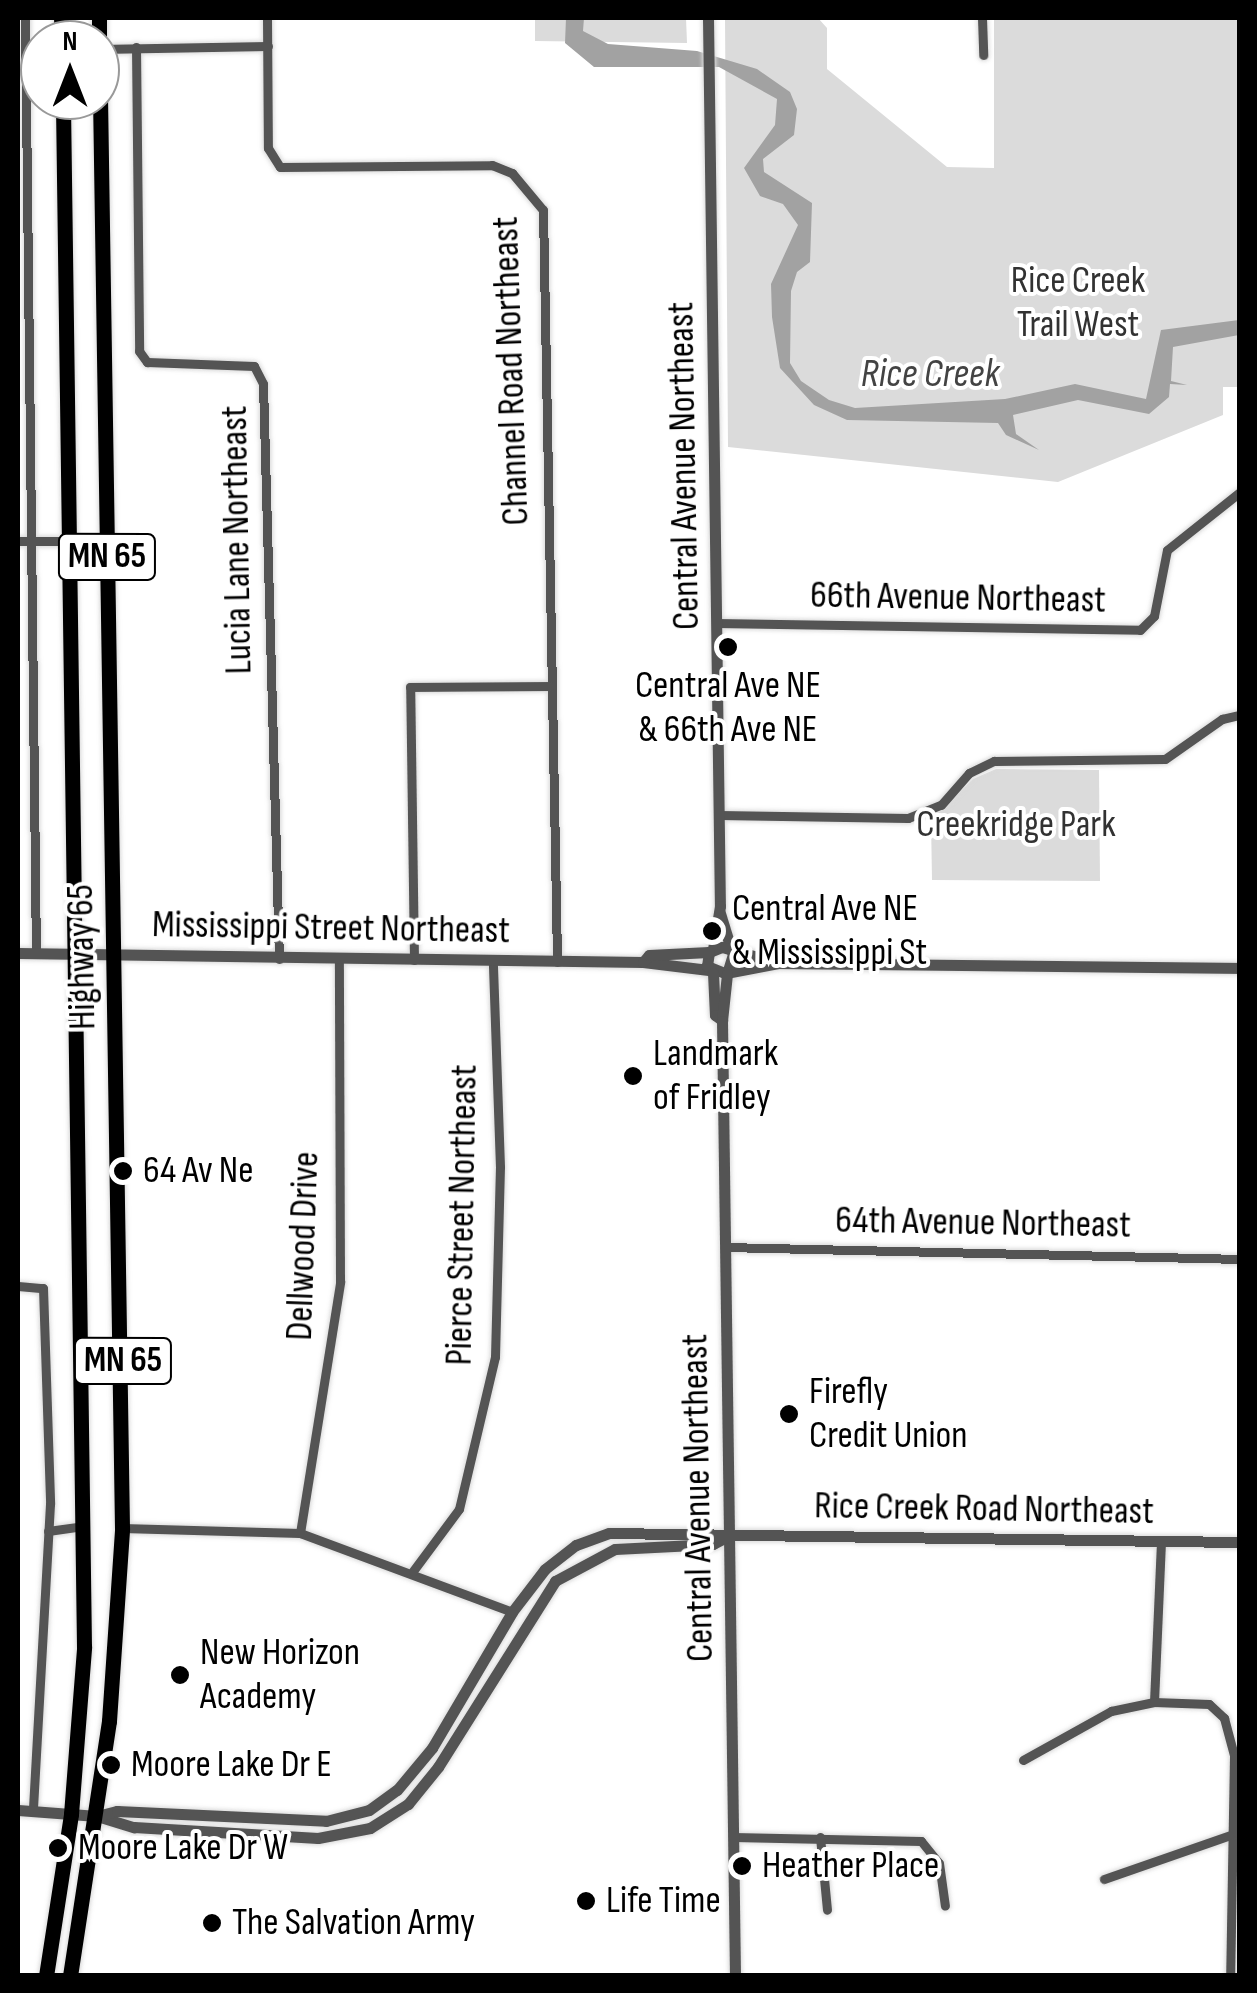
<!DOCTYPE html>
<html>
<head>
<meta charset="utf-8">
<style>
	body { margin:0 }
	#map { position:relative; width:1257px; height:1993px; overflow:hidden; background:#fff; font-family:"Sofia Sans Condensed",sans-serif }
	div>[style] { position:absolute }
	.green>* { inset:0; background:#dbdbdb }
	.water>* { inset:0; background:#a2a2a2 }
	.roads { filter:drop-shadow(0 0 2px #dbdbdb) drop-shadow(0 0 2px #dbdbdb) }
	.minor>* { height:9px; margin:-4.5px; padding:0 4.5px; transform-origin:4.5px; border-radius:4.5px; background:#545454 }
	.tertiary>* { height:11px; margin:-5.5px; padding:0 5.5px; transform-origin:5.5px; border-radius:5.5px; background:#545454 }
	.trunk>* { height:15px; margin:-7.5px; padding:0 7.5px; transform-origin:7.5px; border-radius:7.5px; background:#000 }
	.dots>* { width:28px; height:28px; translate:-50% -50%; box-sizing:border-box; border:5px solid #fff; border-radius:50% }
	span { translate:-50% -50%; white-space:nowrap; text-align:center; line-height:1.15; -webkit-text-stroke:8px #fff; paint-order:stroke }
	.shield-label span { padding:2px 8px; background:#fff; border:2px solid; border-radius:8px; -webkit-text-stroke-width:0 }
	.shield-label { font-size:35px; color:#000; font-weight:700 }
	.park-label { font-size:38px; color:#323232 }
	.street-label { font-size:38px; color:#000 }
	.poi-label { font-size:38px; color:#000 }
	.left { translate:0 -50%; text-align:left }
	.water-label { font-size:40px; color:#434343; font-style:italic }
	.frame { position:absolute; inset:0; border:20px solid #000; pointer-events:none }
	.north { position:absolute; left:20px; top:20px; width:100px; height:100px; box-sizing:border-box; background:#fff; border:2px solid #999; border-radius:50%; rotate:0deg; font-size:28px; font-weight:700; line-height:40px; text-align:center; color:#000 }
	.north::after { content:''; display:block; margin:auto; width:35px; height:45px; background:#000; clip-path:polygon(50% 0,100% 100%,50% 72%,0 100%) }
</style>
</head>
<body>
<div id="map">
	<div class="green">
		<div style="clip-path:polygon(535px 18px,686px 18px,687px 43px,535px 41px)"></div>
		<div style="clip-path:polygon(725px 18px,818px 18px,827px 28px,827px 69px,947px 167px,994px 168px,994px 18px,1239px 18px,1240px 387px,1223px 387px,1223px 415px,1058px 482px,728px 447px)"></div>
		<div style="clip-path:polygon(996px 769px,1099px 770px,1100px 881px,932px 880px,931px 820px,973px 779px)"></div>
	</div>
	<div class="water">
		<div style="clip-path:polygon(566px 18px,584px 18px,583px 31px,608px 44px,697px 51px,757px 69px,790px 92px,797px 109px,794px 135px,763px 159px,764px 172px,812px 203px,810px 262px,797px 272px,791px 291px,790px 363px,801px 381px,829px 400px,855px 408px,1005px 399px,1075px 384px,1146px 399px,1161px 330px,1239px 320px,1239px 335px,1173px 347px,1171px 381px,1187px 385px,1170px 384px,1169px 397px,1149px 414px,1078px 400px,1013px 415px,1016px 434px,1039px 450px,1006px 435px,998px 423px,847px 420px,814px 405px,780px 368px,772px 317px,771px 284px,798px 225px,783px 204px,760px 196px,744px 168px,775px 125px,777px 99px,719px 67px,594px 67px,565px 43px)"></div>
	</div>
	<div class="roads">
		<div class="minor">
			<div style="left:25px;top:18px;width:934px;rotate:89.33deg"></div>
			<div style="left:267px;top:18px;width:130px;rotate:89.6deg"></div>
			<div style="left:268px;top:148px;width:22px;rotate:58deg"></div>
			<div style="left:280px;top:167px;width:212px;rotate:-0.5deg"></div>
			<div style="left:492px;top:165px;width:22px;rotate:22deg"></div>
			<div style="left:512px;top:173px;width:48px;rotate:50deg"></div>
			<div style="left:543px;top:210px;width:752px;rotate:88.93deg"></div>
			<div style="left:982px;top:18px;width:37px;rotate:88deg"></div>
			<div style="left:136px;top:47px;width:304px;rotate:89.4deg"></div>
			<div style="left:139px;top:351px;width:14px;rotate:54deg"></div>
			<div style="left:147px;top:362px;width:107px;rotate:2.1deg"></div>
			<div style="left:254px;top:366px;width:20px;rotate:63deg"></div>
			<div style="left:263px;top:384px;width:575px;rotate:88.41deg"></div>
			<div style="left:100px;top:49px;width:168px;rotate:-1deg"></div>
			<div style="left:18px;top:541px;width:52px"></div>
			<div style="left:716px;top:623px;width:424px;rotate:0.9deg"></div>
			<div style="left:1140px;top:630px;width:20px;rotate:-45deg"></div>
			<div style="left:1154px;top:616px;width:67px;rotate:-78.9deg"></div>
			<div style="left:1167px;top:550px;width:93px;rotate:-38.5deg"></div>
			<div style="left:719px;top:815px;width:189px;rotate:0.9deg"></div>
			<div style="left:908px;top:818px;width:35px;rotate:-22deg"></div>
			<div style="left:941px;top:805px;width:43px;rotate:-48.8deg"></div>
			<div style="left:969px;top:773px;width:28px;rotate:-26deg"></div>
			<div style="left:994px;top:761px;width:171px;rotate:-0.7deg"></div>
			<div style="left:1165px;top:759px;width:70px;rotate:-35.1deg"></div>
			<div style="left:1222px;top:719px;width:18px;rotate:-13deg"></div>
			<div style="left:414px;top:960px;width:273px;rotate:-90.8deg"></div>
			<div style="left:410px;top:687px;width:139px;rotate:-0.4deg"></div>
			<div style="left:725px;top:1247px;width:515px;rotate:1.33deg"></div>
			<div style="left:18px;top:1286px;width:25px;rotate:5deg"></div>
			<div style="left:43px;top:1288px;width:216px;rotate:88.1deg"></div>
			<div style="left:50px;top:1504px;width:307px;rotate:93.2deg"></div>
			<div style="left:122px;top:1528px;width:178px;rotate:1.6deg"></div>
			<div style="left:300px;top:1533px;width:226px;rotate:20.4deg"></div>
			<div style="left:48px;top:1531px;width:37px;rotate:-8deg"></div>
			<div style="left:300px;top:1533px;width:254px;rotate:-80.9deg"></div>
			<div style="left:340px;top:1282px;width:322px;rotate:-90.2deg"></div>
			<div style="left:413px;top:1571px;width:77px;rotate:-53.4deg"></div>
			<div style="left:459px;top:1509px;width:156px;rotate:-76.7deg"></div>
			<div style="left:495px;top:1357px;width:190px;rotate:-88.5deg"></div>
			<div style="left:500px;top:1167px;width:205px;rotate:-92deg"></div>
			<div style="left:1154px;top:1702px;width:161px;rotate:-87.5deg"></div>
			<div style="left:1023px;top:1760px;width:101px;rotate:-29.1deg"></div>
			<div style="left:1111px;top:1711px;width:44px;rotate:-11.8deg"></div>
			<div style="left:1154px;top:1702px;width:55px;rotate:2.1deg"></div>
			<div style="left:1209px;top:1704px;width:21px;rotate:43deg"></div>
			<div style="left:1224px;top:1718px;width:39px;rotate:75deg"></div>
			<div style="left:1234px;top:1756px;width:220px;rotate:91deg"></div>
			<div style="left:733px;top:1837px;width:188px;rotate:1.2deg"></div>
			<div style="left:921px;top:1841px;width:28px;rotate:51deg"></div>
			<div style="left:939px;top:1863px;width:43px;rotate:82.1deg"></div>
			<div style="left:820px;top:1837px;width:73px;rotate:84.5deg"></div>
			<div style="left:1104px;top:1879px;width:137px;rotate:-19.2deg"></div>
		</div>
		<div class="tertiary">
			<div style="left:708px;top:18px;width:888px;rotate:89.23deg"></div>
			<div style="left:720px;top:906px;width:44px;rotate:99.2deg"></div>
			<div style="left:720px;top:913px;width:39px;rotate:73deg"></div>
			<div style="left:18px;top:953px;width:625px;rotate:0.83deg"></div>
			<div style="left:643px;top:962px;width:66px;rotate:6.9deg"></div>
			<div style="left:733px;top:954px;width:21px;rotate:107deg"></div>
			<div style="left:727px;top:974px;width:22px;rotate:-158deg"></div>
			<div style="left:707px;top:966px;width:14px;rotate:-82deg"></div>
			<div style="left:709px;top:952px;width:14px;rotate:-21deg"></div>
			<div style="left:722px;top:947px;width:58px;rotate:15.9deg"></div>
			<div style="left:643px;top:962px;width:9px;rotate:-49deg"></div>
			<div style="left:649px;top:955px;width:60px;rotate:-2.9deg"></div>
			<div style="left:731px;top:972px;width:48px;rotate:-10.8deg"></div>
			<div style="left:778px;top:963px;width:462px;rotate:0.6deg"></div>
			<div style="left:713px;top:973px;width:42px;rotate:87.3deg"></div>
			<div style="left:715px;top:1015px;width:9px;rotate:36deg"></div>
			<div style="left:727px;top:974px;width:47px;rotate:96.1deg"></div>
			<div style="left:722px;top:1021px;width:955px;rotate:89.22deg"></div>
			<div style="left:18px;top:1810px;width:79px;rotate:4.3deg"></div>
			<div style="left:97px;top:1816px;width:39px;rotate:17deg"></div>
			<div style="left:134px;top:1827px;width:184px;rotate:3.4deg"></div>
			<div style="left:318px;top:1838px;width:53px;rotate:-10.9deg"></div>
			<div style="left:370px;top:1828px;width:45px;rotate:-32.3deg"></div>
			<div style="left:408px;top:1804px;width:48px;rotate:-51deg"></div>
			<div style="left:438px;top:1767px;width:220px;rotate:-57.8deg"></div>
			<div style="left:555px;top:1581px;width:68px;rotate:-28.1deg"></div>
			<div style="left:615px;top:1549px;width:98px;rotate:-2.9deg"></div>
			<div style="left:713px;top:1544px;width:17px;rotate:-28deg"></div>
			<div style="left:97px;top:1816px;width:21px;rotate:-14deg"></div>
			<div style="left:117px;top:1811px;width:209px;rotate:2.7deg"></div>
			<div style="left:326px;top:1821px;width:44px;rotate:-14.3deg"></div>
			<div style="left:369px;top:1810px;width:34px;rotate:-36deg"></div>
			<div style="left:397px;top:1790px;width:55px;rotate:-50.2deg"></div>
			<div style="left:432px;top:1748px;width:158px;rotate:-59.5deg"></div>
			<div style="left:512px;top:1612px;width:54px;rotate:-52.5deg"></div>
			<div style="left:545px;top:1569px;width:39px;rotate:-38deg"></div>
			<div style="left:576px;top:1545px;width:35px;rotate:-20deg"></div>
			<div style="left:609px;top:1533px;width:631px;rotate:0.82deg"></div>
		</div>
		<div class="trunk">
			<div style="left:61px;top:18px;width:22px;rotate:87deg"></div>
			<div style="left:99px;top:18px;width:22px;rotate:90deg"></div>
			<div style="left:46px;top:1976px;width:164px;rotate:-81.2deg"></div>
			<div style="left:71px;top:1814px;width:168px;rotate:-85.5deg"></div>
			<div style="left:84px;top:1647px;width:1547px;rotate:-90.78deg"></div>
			<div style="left:70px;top:1976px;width:258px;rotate:-81.3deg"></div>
			<div style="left:109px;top:1721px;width:193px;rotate:-86.1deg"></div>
			<div style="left:122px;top:1528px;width:1432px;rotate:-90.88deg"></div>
		</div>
	</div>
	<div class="dots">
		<div style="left:728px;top:647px;background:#000"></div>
		<div style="left:712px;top:931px;background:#000"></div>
		<div style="left:633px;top:1076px;background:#000"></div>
		<div style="left:123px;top:1171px;background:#000"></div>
		<div style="left:789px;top:1414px;background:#000"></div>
		<div style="left:180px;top:1675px;background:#000"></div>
		<div style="left:111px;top:1765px;background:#000"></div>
		<div style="left:58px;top:1848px;background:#000"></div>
		<div style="left:742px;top:1866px;background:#000"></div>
		<div style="left:586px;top:1901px;background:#000"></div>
		<div style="left:212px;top:1923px;background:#000"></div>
	</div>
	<div class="shield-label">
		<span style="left:107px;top:557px">MN 65</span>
		<span style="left:123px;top:1361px">MN 65</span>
	</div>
	<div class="park-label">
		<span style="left:1078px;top:303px">Rice Creek<br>Trail West</span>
		<span style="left:1016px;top:825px">Creekridge Park</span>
	</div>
	<div class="street-label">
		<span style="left:511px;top:371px;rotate:-92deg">Channel Road Northeast</span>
		<span style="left:684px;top:466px;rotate:-91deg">Central Avenue Northeast</span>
		<span style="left:237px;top:540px;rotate:-91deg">Lucia Lane Northeast</span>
		<span style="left:958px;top:598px;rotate:1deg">66th Avenue Northeast</span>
		<span style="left:331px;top:928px;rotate:1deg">Mississippi Street Northeast</span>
		<span style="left:82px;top:957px;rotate:-91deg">Highway 65</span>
		<span style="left:462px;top:1215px;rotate:-89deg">Pierce Street Northeast</span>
		<span style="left:983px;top:1223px;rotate:1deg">64th Avenue Northeast</span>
		<span style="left:303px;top:1246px;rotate:-88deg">Dellwood Drive</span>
		<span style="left:698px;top:1498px;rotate:-91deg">Central Avenue Northeast</span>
		<span style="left:984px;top:1509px;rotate:1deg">Rice Creek Road Northeast</span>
	</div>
	<div class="poi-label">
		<span style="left:728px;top:708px">Central Ave NE<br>&amp; 66th Ave NE</span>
		<span class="left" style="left:732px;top:931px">Central Ave NE<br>&amp; Mississippi St</span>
		<span class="left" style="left:653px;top:1076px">Landmark<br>of Fridley</span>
		<span class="left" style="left:143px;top:1171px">64 Av Ne</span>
		<span class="left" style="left:809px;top:1414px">Firefly<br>Credit Union</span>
		<span class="left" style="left:200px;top:1675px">New Horizon<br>Academy</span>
		<span class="left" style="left:131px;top:1765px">Moore Lake Dr E</span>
		<span class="left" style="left:78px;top:1848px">Moore Lake Dr W</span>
		<span class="left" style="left:762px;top:1866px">Heather Place</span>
		<span class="left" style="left:606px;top:1901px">Life Time</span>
		<span class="left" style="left:232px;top:1923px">The Salvation Army</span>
	</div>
	<div class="water-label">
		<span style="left:930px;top:374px">Rice Creek</span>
	</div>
	<div class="frame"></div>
	<div class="north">N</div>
</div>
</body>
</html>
